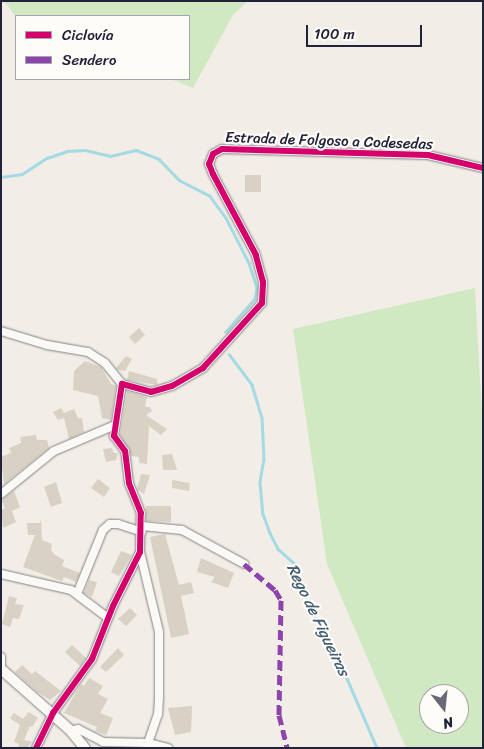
<!DOCTYPE html>
<html>
<head>
<meta charset="utf-8">
<style>
	body { margin:0 }
	#map { position:relative; width:484px; height:749px; overflow:hidden; background:#f2eee7; font-family:Sriracha,sans-serif }
	div>[style] { position:absolute }
	.green>* { inset:0; background:#d1e9c2 }
	.stream>* { height:2.5px; margin:-1.25px; padding:0 1.25px; transform-origin:1.25px; border-radius:1.25px; background:#a4dae3 }
	.building>* { inset:0; background:#d8d1c4 }
	.roads { filter:drop-shadow(0 0 1px #848284) drop-shadow(0 0 1px #848284) }
	.minor>* { height:8px; margin:-4px; padding:0 4px; transform-origin:4px; border-radius:4px; background:#faf9f6 }
	.tertiary>* { height:10px; margin:-5px; padding:0 5px; transform-origin:5px; border-radius:5px; background:#faf9f6 }
	.quiet>* { height:5px; margin-top:-2.5px; transform-origin:0; background:repeating-linear-gradient(90deg,#8e44ad 0 10px,transparent 0 15px) }
	.cycleway>* { height:6px; margin:-3px; padding:0 3px; transform-origin:3px; border-radius:3px; background:#d6006c }
	span { translate:-50% -50%; white-space:nowrap; text-align:center; line-height:1.15; -webkit-text-stroke:4.5px #fdfcf7; paint-order:stroke }
	.street-label { font-size:15px; color:#22223b }
	.water-label { font-size:16px; color:#445f75; font-style:italic }
	.frame { position:absolute; inset:0; border:2px solid #22223b; pointer-events:none }
	.legend { position:absolute; left:15px; top:15px; width:175px; height:65px; box-sizing:border-box; background:#fdfcf7; border:1px solid #a5a5ac; margin:0; padding:6px 9px; list-style:none; font-size:15px; color:#22223b }
	.legend li { display:flex; align-items:center; gap:10px; height:25px }
	.legend b { width:25px; border:1px solid #a5a5ac }
	.north { position:absolute; left:419px; top:684px; width:50px; height:50px; box-sizing:border-box; background:#fdfcf7; border:1px solid #a5a5ac; border-radius:50%; rotate:164deg; font-size:14px; font-weight:700; line-height:20px; text-align:center; color:#22223b }
	.north::after { content:''; display:block; margin:auto; width:18px; height:22px; background:#6b6977; clip-path:polygon(50% 0,100% 100%,50% 72%,0 100%) }
	.scale { position:absolute; left:306px; top:25px; width:116px; height:22px; box-sizing:border-box; border:2px solid #22223b; border-top:0; padding-left:6px; font-size:15px; line-height:18px; white-space:nowrap; color:#22223b; -webkit-text-stroke:4px #fdfcf7; paint-order:stroke }
</style>
</head>
<body>
<div id="map">
	<div class="green">
		<div style="clip-path:polygon(4px 1px,248px 1px,233px 15px,193px 88px,171px 79px,189px 79px,189px 16px,16px 17px)"></div>
		<div style="clip-path:polygon(evenodd,475px 288px,483px 434px,483px 748px,406px 748px,327px 564px,293px 329px,475px 288px,429px 694px,459px 694px,459px 724px,429px 724px,429px 694px)"></div>
	</div>
	<div class="stream">
		<div style="left:1px;top:177px;width:21px;rotate:-8deg"></div>
		<div style="left:22px;top:174px;width:30px;rotate:-33deg"></div>
		<div style="left:47px;top:158px;width:21px;rotate:-19deg"></div>
		<div style="left:67px;top:151px;width:18px;rotate:-3deg"></div>
		<div style="left:85px;top:150px;width:26px;rotate:13deg"></div>
		<div style="left:110px;top:156px;width:27px;rotate:-13deg"></div>
		<div style="left:136px;top:150px;width:25px;rotate:21deg"></div>
		<div style="left:159px;top:159px;width:29px;rotate:46deg"></div>
		<div style="left:179px;top:180px;width:35px;rotate:27deg"></div>
		<div style="left:210px;top:196px;width:27px;rotate:54deg"></div>
		<div style="left:226px;top:218px;width:51px;rotate:62.9deg"></div>
		<div style="left:249px;top:263px;width:26px;rotate:72deg"></div>
		<div style="left:257px;top:288px;width:11px;rotate:100deg"></div>
		<div style="left:255px;top:299px;width:44px;rotate:131.3deg"></div>
		<div style="left:229px;top:354px;width:39px;rotate:53deg"></div>
		<div style="left:252px;top:385px;width:34px;rotate:73deg"></div>
		<div style="left:262px;top:418px;width:41px;rotate:87.2deg"></div>
		<div style="left:264px;top:459px;width:23px;rotate:100deg"></div>
		<div style="left:260px;top:482px;width:32px;rotate:85deg"></div>
		<div style="left:263px;top:514px;width:20px;rotate:70deg"></div>
		<div style="left:270px;top:533px;width:18px;rotate:63deg"></div>
		<div style="left:278px;top:549px;width:21px;rotate:41deg"></div>
		<div style="left:294px;top:563px;width:40px;rotate:71.1deg"></div>
		<div style="left:307px;top:601px;width:67px;rotate:61.5deg"></div>
		<div style="left:339px;top:660px;width:96px;rotate:66.6deg"></div>
	</div>
	<div class="building">
		<div style="clip-path:polygon(245px 175px,261px 175px,261px 192px,245px 192px)"></div>
		<div style="clip-path:polygon(139px 328px,145px 335px,135px 344px,129px 337px)"></div>
		<div style="clip-path:polygon(126px 356px,132px 359px,125px 371px,118px 370px,116px 368px)"></div>
		<div style="clip-path:polygon(85px 361px,101px 367px,111px 384px,116px 386px,111px 420px,102px 418px,98px 396px,73px 390px,74px 371px)"></div>
		<div style="clip-path:polygon(129px 371px,157px 379px,157px 385px,127px 380px)"></div>
		<div style="clip-path:polygon(127px 391px,147px 397px,145px 407px,150px 407px,152px 411px,146px 415px,167px 429px,161px 435px,149px 426px,147px 464px,139px 463px,139px 457px,131px 456px,120px 435px)"></div>
		<div style="clip-path:polygon(61px 408px,64px 413px,74px 409px,78px 418px,82px 418px,84px 432px,69px 439px,64px 418px,58px 420px,53px 412px)"></div>
		<div style="clip-path:polygon(36px 435px,37px 440px,47px 440px,49px 448px,4px 484px,1px 457px,11px 453px,9px 448px,21px 443px,20px 437px)"></div>
		<div style="clip-path:polygon(112px 448px,114px 453px,118px 453px,116px 460px,106px 462px,103px 449px)"></div>
		<div style="clip-path:polygon(172px 454px,177px 470px,163px 470px,162px 455px)"></div>
		<div style="clip-path:polygon(141px 474px,150px 475px,144px 494px,137px 489px)"></div>
		<div style="clip-path:polygon(98px 479px,110px 488px,104px 497px,91px 488px)"></div>
		<div style="clip-path:polygon(172px 480px,190px 483px,189px 491px,172px 488px)"></div>
		<div style="clip-path:polygon(56px 482px,62px 503px,51px 507px,44px 487px)"></div>
		<div style="clip-path:polygon(14px 491px,20px 507px,12px 511px,16px 522px,3px 528px,1px 510px,5px 508px,1px 500px)"></div>
		<div style="clip-path:polygon(146px 506px,171px 506px,171px 522px,146px 521px)"></div>
		<div style="clip-path:polygon(41px 519px,42px 540px,52px 544px,51px 550px,55px 555px,64px 560px,62px 566px,80px 573px,76px 582px,64px 577px,62px 581px,23px 567px,35px 535px,28px 535px,27px 523px,40px 523px)"></div>
		<div style="clip-path:polygon(165px 534px,179px 585px,191px 582px,194px 593px,181px 596px,189px 634px,171px 638px,150px 537px)"></div>
		<div style="clip-path:polygon(121px 551px,132px 555px,119px 576px,111px 572px)"></div>
		<div style="clip-path:polygon(201px 558px,234px 573px,228px 588px,211px 582px,215px 577px,197px 572px)"></div>
		<div style="clip-path:polygon(89px 580px,97px 582px,92px 597px,84px 593px)"></div>
		<div style="clip-path:polygon(9px 596px,17px 598px,15px 604px,24px 605px,19px 619px,13px 618px,10px 627px,2px 624px)"></div>
		<div style="clip-path:polygon(130px 608px,137px 615px,126px 626px,118px 619px)"></div>
		<div style="clip-path:polygon(72px 645px,86px 658px,80px 666px,65px 652px)"></div>
		<div style="clip-path:polygon(118px 648px,124px 655px,106px 672px,100px 667px)"></div>
		<div style="clip-path:polygon(22px 665px,32px 674px,35px 671px,61px 691px,50px 700px,36px 691px,15px 672px)"></div>
		<div style="clip-path:polygon(89px 678px,103px 686px,98px 694px,108px 699px,100px 713px,113px 718px,106px 735px,95px 731px,97px 727px,64px 713px,81px 684px,84px 686px)"></div>
		<div style="clip-path:polygon(192px 706px,191px 732px,175px 735px,168px 708px)"></div>
		<div style="clip-path:polygon(29px 712px,38px 718px,32px 727px,30px 726px,24px 740px,32px 742px,27px 748px,18px 748px,19px 744px,14px 742px,20px 725px,10px 718px,14px 713px,23px 719px)"></div>
	</div>
	<div class="roads">
		<div class="minor">
			<div style="left:1px;top:331px;width:48px;rotate:16.9deg"></div>
			<div style="left:47px;top:345px;width:42px;rotate:9.7deg"></div>
			<div style="left:88px;top:352px;width:20px;rotate:33deg"></div>
			<div style="left:105px;top:363px;width:27px;rotate:51deg"></div>
			<div style="left:122px;top:384px;width:30px;rotate:15deg"></div>
			<div style="left:151px;top:392px;width:22px;rotate:-16deg"></div>
			<div style="left:172px;top:386px;width:36px;rotate:-30deg"></div>
			<div style="left:203px;top:368px;width:88px;rotate:-47.8deg"></div>
			<div style="left:262px;top:303px;width:21px;rotate:-87deg"></div>
			<div style="left:263px;top:282px;width:28px;rotate:-105deg"></div>
			<div style="left:256px;top:255px;width:92px;rotate:-118deg"></div>
			<div style="left:213px;top:174px;width:11px;rotate:-112deg"></div>
			<div style="left:209px;top:164px;width:11px;rotate:-68deg"></div>
			<div style="left:213px;top:154px;width:10px;rotate:-29deg"></div>
			<div style="left:222px;top:149px;width:206px;rotate:1.7deg"></div>
			<div style="left:428px;top:155px;width:57px;rotate:13.3deg"></div>
			<div style="left:1px;top:494px;width:68px;rotate:-39.1deg"></div>
			<div style="left:54px;top:451px;width:64px;rotate:-23deg"></div>
			<div style="left:142px;top:526px;width:40px;rotate:5.7deg"></div>
			<div style="left:182px;top:530px;width:71px;rotate:28.7deg"></div>
			<div style="left:140px;top:552px;width:82px;rotate:76.6deg"></div>
			<div style="left:159px;top:632px;width:65px;rotate:90deg"></div>
			<div style="left:159px;top:697px;width:17px;rotate:93deg"></div>
			<div style="left:158px;top:714px;width:31px;rotate:109deg"></div>
			<div style="left:1px;top:574px;width:72px;rotate:12.9deg"></div>
			<div style="left:71px;top:590px;width:46px;rotate:37.1deg"></div>
			<div style="left:77px;top:594px;width:69px;rotate:-67.9deg"></div>
			<div style="left:103px;top:530px;width:9px;rotate:-41deg"></div>
			<div style="left:110px;top:524px;width:8px"></div>
			<div style="left:118px;top:524px;width:25px;rotate:18deg"></div>
			<div style="left:1px;top:657px;width:12px;rotate:90deg"></div>
			<div style="left:71px;top:731px;width:7px;rotate:-16deg"></div>
			<div style="left:78px;top:729px;width:28px;rotate:27deg"></div>
			<div style="left:103px;top:742px;width:45px;rotate:1.3deg"></div>
			<div style="left:148px;top:743px;width:21px;rotate:14deg"></div>
			<div style="left:36px;top:748px;width:39px;rotate:-64deg"></div>
			<div style="left:53px;top:713px;width:67px;rotate:-54.2deg"></div>
			<div style="left:92px;top:659px;width:57px;rotate:-68.4deg"></div>
			<div style="left:113px;top:606px;width:60px;rotate:-63.4deg"></div>
			<div style="left:140px;top:552px;width:39px;rotate:-89deg"></div>
			<div style="left:141px;top:513px;width:32px;rotate:-112deg"></div>
			<div style="left:129px;top:483px;width:32px;rotate:-97deg"></div>
			<div style="left:125px;top:451px;width:19px;rotate:-126deg"></div>
			<div style="left:114px;top:436px;width:53px;rotate:-81.3deg"></div>
		</div>
		<div class="tertiary">
			<div style="left:1px;top:669px;width:94px;rotate:41.5deg"></div>
			<div style="left:71px;top:731px;width:22px;rotate:51deg"></div>
		</div>
	</div>
	<div class="quiet">
		<div style="left:244px;top:564px;width:40px;rotate:40deg"></div>
		<div style="left:275px;top:590px;width:12px;rotate:59deg"></div>
		<div style="left:281px;top:600px;width:115px;rotate:91deg"></div>
		<div style="left:279px;top:715px;width:34px;rotate:76deg"></div>
	</div>
	<div class="cycleway">
		<div style="left:36px;top:748px;width:39px;rotate:-64deg"></div>
		<div style="left:53px;top:713px;width:67px;rotate:-54.2deg"></div>
		<div style="left:92px;top:659px;width:57px;rotate:-68.4deg"></div>
		<div style="left:113px;top:606px;width:60px;rotate:-63.4deg"></div>
		<div style="left:140px;top:552px;width:39px;rotate:-89deg"></div>
		<div style="left:141px;top:513px;width:32px;rotate:-112deg"></div>
		<div style="left:129px;top:483px;width:32px;rotate:-97deg"></div>
		<div style="left:125px;top:451px;width:19px;rotate:-126deg"></div>
		<div style="left:114px;top:436px;width:53px;rotate:-81.3deg"></div>
		<div style="left:122px;top:384px;width:30px;rotate:15deg"></div>
		<div style="left:151px;top:392px;width:22px;rotate:-16deg"></div>
		<div style="left:172px;top:386px;width:36px;rotate:-30deg"></div>
		<div style="left:203px;top:368px;width:88px;rotate:-47.8deg"></div>
		<div style="left:262px;top:303px;width:21px;rotate:-87deg"></div>
		<div style="left:263px;top:282px;width:28px;rotate:-105deg"></div>
		<div style="left:256px;top:255px;width:92px;rotate:-118deg"></div>
		<div style="left:213px;top:174px;width:11px;rotate:-112deg"></div>
		<div style="left:209px;top:164px;width:11px;rotate:-68deg"></div>
		<div style="left:213px;top:154px;width:10px;rotate:-29deg"></div>
		<div style="left:222px;top:149px;width:206px;rotate:1.7deg"></div>
		<div style="left:428px;top:155px;width:57px;rotate:13.3deg"></div>
	</div>
	<div class="street-label">
		<span style="left:329px;top:141px;rotate:2deg">Estrada de Folgoso a Codesedas</span>
	</div>
	<div class="water-label">
		<span style="left:318px;top:620px;rotate:64deg">Rego de Figueiras</span>
	</div>
	<div class="frame"></div>
	<ul class="legend">
	<li><b style="height:6px;background:#d6006c"></b>Ciclovía</li>
	<li><b style="height:6px;background:#8e44ad"></b>Sendero</li>
	</ul>
	<div class="north">N</div>
	<div class="scale">100 m</div>
</div>
</body>
</html>
